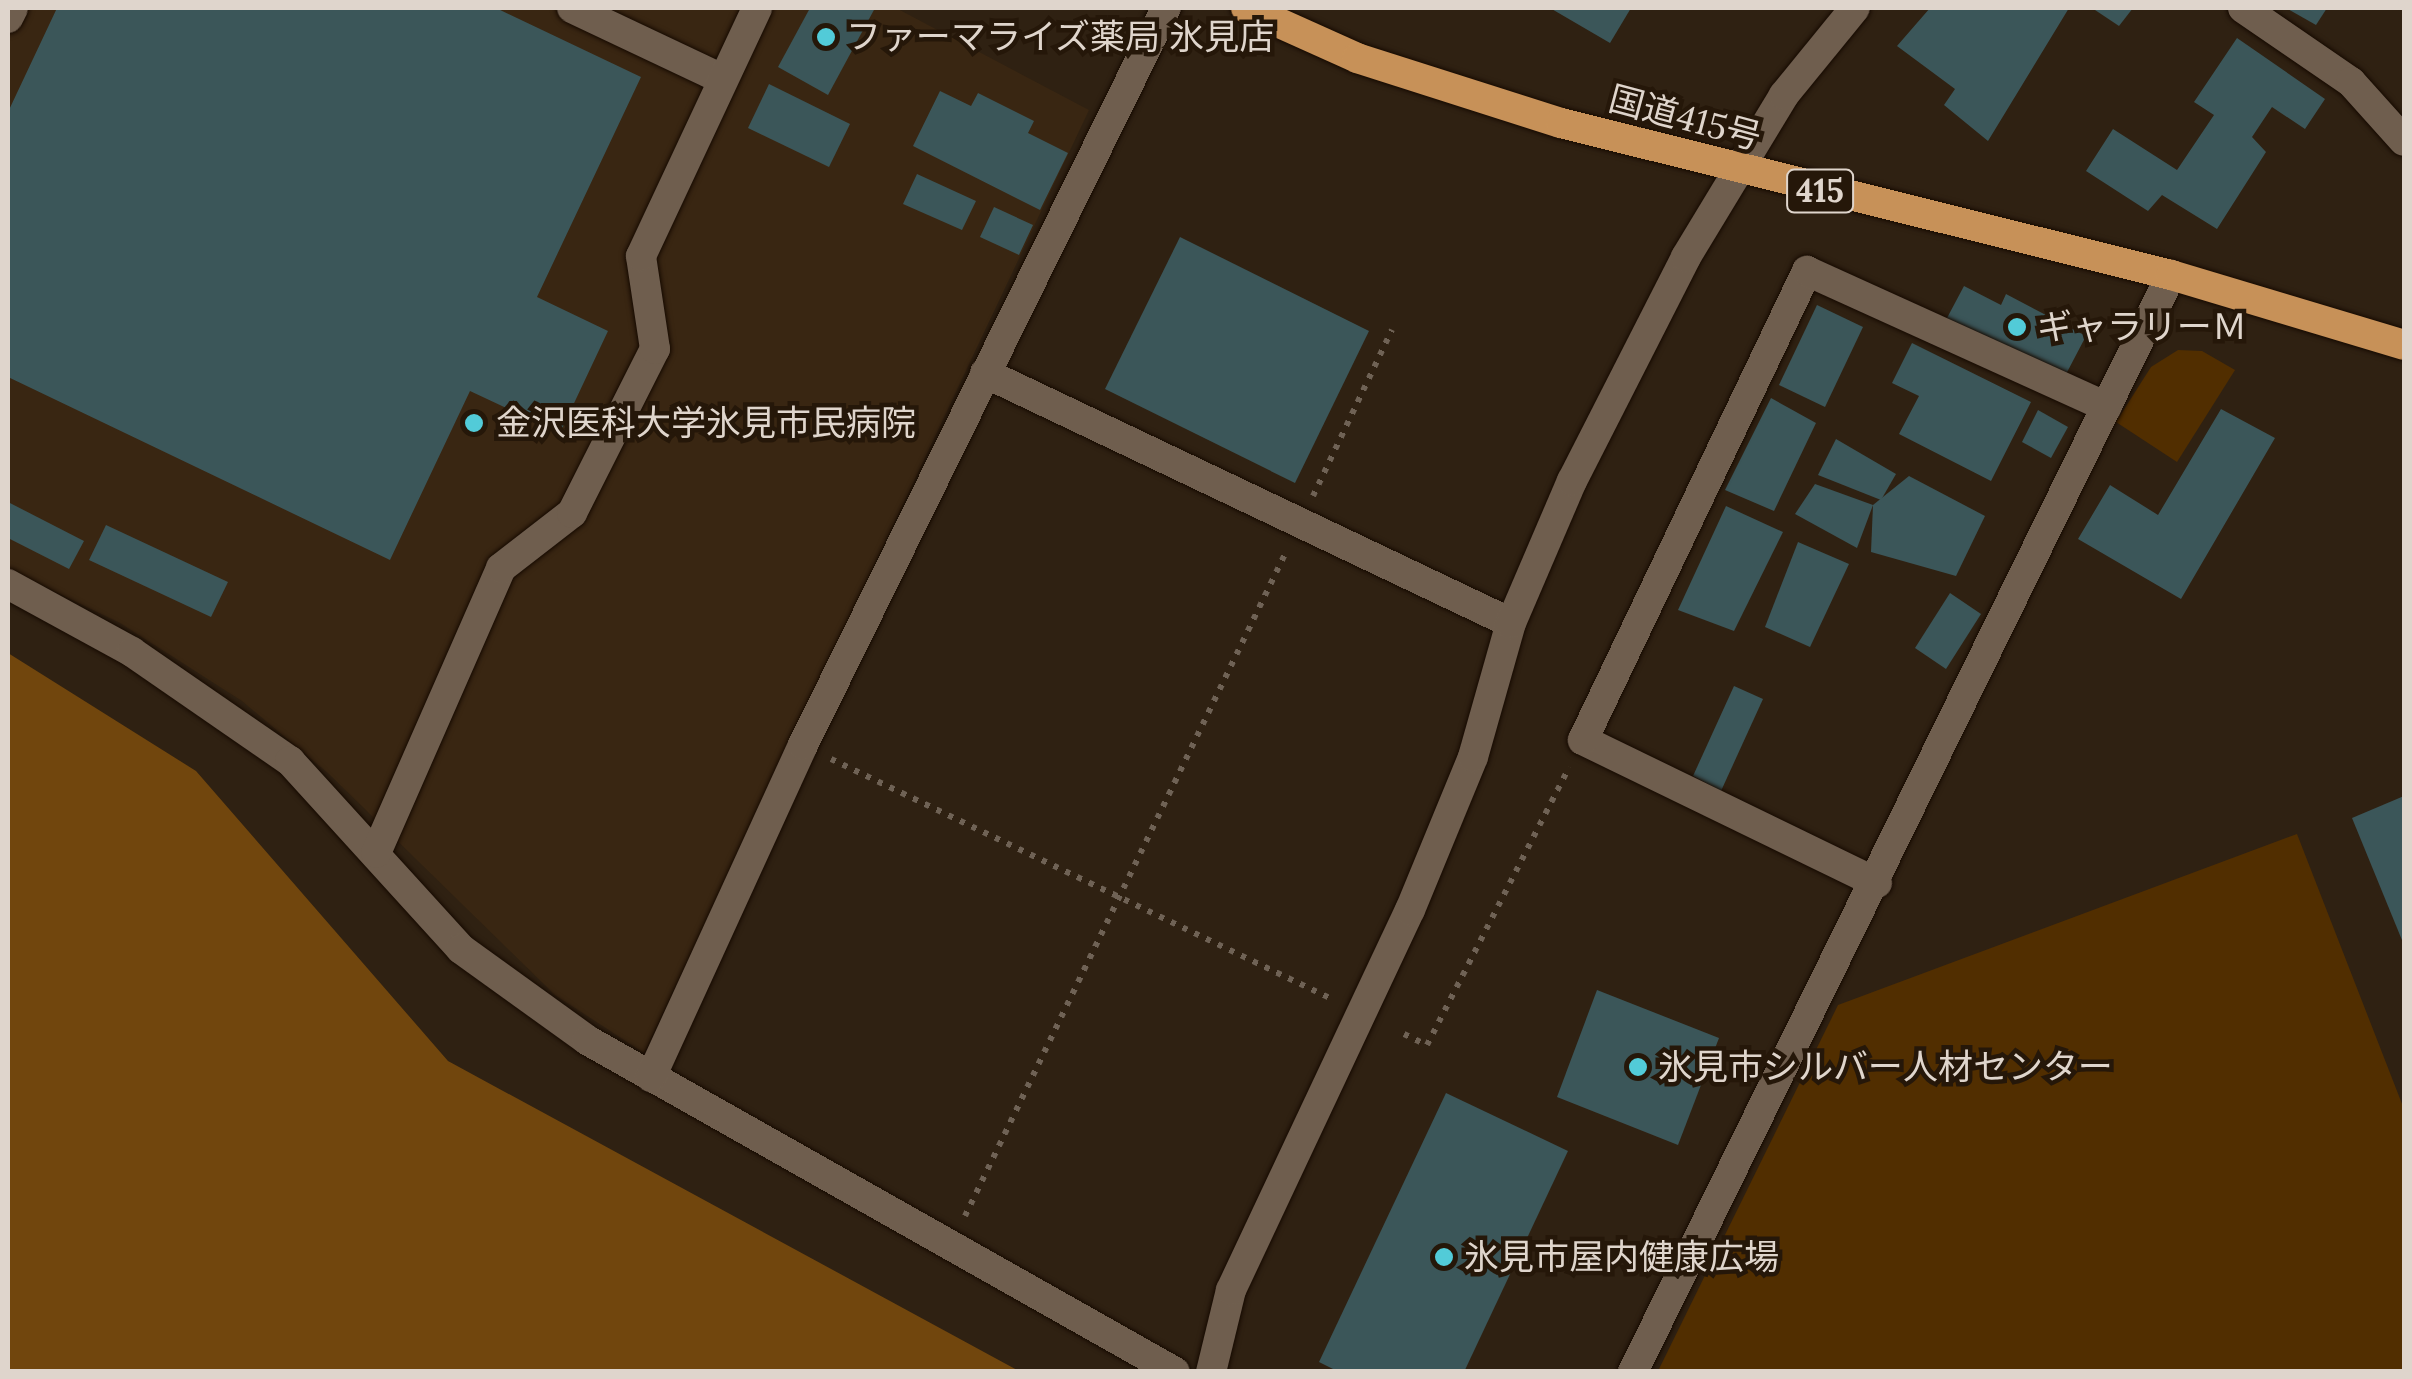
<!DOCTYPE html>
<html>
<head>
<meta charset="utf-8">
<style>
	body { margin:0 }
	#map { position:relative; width:2412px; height:1379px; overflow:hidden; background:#2f2112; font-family:Lora,"Noto Sans JP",serif }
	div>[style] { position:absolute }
	.built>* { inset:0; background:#392612 }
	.green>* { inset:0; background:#512e00 }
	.forest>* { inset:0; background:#71460d }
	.building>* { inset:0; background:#3b5659 }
	.path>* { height:6px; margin-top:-3px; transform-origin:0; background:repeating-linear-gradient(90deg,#6f6255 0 5px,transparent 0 13px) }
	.roads { filter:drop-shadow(0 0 2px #160a01) drop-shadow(0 0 2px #160a01) }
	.minor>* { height:30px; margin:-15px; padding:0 15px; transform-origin:15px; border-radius:15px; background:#6f5e4e }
	.highway>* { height:30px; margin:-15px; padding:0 15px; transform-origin:15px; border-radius:15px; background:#c79158 }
	.dots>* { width:28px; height:28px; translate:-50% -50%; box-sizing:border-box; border:5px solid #251709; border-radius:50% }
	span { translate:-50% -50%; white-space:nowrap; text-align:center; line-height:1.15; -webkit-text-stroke:9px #251709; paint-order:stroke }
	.shield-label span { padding:2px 8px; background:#251709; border:2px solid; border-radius:8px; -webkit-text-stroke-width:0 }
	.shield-label { font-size:32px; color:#dfd5cc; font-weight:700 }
	.poi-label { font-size:35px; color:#dfd5cc }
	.left { translate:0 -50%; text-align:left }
	.street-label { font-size:35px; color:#dfd5cc }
	.frame { position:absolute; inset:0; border:10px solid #dfd5cc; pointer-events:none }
</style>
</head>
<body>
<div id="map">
	<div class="built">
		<div style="clip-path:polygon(8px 8px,896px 8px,1089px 110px,644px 1053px,555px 995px,329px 774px,242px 701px,120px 623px,8px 569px)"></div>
	</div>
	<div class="green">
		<div style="clip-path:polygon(2178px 350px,2202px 351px,2235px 370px,2177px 462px,2116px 422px,2151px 367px)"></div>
		<div style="clip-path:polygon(2297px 834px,2404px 1109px,2404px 1371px,1658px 1371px,1838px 1005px)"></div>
	</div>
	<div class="forest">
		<div style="clip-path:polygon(8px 653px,196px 771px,448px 1061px,1019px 1371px,8px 1371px)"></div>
	</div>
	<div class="building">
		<div style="clip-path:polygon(57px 8px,496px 8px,641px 77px,537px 297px,608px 331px,560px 433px,470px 391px,390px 560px,8px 377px,8px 112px)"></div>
		<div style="clip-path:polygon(810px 8px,875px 8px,828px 95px,778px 67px)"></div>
		<div style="clip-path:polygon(1550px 8px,1631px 8px,1610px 43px)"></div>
		<div style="clip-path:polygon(1930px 8px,2069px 8px,1988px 141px,1944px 105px,1955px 89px,1897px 46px)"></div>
		<div style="clip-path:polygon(2092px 8px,2133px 8px,2119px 26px)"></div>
		<div style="clip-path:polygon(2286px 8px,2327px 8px,2316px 25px)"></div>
		<div style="clip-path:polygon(2237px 38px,2325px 99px,2305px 129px,2272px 107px,2252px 137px,2266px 152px,2217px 229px,2162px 195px,2148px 211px,2086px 171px,2113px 129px,2177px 170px,2214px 115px,2194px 102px)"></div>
		<div style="clip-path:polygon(769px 84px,850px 124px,829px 167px,748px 128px)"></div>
		<div style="clip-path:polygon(940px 91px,971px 106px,978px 93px,1034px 121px,1028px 133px,1068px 153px,1040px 210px,913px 146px)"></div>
		<div style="clip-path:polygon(917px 174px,976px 201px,962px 230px,903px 204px)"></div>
		<div style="clip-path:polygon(994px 207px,1033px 225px,1019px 255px,980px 237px)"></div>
		<div style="clip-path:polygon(1180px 237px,1369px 331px,1295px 483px,1105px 389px)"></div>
		<div style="clip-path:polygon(1964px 286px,2001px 305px,2006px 294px,2086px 336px,2064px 378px,1947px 318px)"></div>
		<div style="clip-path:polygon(1817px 305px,1863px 327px,1825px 407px,1779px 385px)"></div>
		<div style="clip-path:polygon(1912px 343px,2031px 402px,1991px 481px,1899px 434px,1919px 396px,1892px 383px)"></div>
		<div style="clip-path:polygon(1771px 398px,1816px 423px,1774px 511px,1725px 490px)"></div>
		<div style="clip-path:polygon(2221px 409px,2275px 438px,2181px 599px,2078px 539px,2110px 485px,2158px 515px)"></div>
		<div style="clip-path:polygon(2038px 410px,2068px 427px,2051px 458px,2022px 442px)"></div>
		<div style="clip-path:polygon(1836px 439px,1896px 474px,1881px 500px,1818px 475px)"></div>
		<div style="clip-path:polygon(1909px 476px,1985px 516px,1956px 576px,1871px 552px,1873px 505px)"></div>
		<div style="clip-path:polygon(1815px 484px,1873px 505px,1857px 548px,1795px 514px)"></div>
		<div style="clip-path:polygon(8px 502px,84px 541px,69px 569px,8px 538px)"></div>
		<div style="clip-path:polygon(1726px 506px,1783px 532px,1734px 631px,1678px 610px)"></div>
		<div style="clip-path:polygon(106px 525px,228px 582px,211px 617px,89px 560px)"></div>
		<div style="clip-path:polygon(1798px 542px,1849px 564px,1810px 647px,1765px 627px)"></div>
		<div style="clip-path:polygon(1950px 593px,1981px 614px,1946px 669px,1915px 648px)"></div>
		<div style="clip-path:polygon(1734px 686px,1763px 699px,1721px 791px,1693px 776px)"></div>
		<div style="clip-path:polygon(2404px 796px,2404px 945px,2352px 818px)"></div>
		<div style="clip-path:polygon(1597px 990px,1719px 1038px,1678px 1145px,1557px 1097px)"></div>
		<div style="clip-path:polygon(1446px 1093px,1568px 1151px,1464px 1372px,1339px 1372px,1319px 1362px)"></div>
	</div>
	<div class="path">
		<div style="left:1313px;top:496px;width:184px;rotate:-64.6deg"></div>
		<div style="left:831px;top:759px;width:558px;rotate:25.6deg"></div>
		<div style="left:1404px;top:1034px;width:25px;rotate:26deg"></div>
		<div style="left:1427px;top:1045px;width:312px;rotate:-62.9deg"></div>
		<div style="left:965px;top:1216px;width:738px;rotate:-64.2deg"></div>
	</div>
	<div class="roads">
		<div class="minor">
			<div style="left:572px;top:8px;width:166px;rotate:25.3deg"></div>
			<div style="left:2243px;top:8px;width:131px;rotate:34.4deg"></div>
			<div style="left:2351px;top:82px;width:79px;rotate:48.1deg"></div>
			<div style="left:8px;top:18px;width:11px;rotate:-63deg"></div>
			<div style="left:985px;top:373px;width:582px;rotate:25.42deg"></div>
			<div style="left:8px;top:584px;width:141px;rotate:28.7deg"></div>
			<div style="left:132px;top:652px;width:192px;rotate:34.6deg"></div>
			<div style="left:290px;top:761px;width:254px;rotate:47.7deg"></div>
			<div style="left:461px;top:949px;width:155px;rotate:35.8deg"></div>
			<div style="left:587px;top:1040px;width:675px;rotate:29.45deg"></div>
			<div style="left:376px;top:853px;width:311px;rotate:-66.3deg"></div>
			<div style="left:501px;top:568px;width:90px;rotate:-37.8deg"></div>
			<div style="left:572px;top:513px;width:184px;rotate:-63.2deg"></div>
			<div style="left:655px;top:349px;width:94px;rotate:-98.6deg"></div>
			<div style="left:641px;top:256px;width:274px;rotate:-64.9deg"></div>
			<div style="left:1877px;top:883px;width:327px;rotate:-154.1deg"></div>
			<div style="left:1583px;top:740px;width:520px;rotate:-64.47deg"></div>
			<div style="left:1807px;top:271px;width:329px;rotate:24.4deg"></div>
			<div style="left:651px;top:1077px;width:365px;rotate:-65.4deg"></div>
			<div style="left:803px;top:745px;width:822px;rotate:-63.78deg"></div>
			<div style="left:1211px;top:1372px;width:84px;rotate:-76.3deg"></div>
			<div style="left:1231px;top:1290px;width:420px;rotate:-64.8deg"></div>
			<div style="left:1410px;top:910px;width:165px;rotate:-67.6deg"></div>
			<div style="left:1473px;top:757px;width:139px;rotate:-74.2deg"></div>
			<div style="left:1511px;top:623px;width:155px;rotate:-66.8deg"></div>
			<div style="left:1572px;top:481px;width:251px;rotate:-63deg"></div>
			<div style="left:1686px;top:257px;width:189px;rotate:-58.8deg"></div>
			<div style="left:1784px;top:95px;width:112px;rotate:-50.8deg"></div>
			<div style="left:1633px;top:1372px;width:1222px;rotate:-63.88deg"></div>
		</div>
		<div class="highway">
			<div style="left:1246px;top:8px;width:122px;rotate:24.2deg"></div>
			<div style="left:1357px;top:58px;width:214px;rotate:17.7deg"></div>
			<div style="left:1561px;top:123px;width:629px;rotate:13.99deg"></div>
			<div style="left:2171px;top:275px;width:243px;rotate:16.7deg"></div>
		</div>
	</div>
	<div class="dots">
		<div style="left:826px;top:37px;background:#52cbd8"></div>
		<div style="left:2017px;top:327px;background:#52cbd8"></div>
		<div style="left:474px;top:423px;background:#52cbd8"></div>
		<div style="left:1638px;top:1067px;background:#52cbd8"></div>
		<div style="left:1444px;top:1257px;background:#52cbd8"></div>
	</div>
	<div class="shield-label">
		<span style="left:1820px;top:191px">415</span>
	</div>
	<div class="poi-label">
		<span class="left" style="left:846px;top:37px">ファーマライズ薬局 氷見店</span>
		<span class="left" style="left:2037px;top:327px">ギャラリーＭ</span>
		<span class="left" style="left:496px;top:423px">金沢医科大学氷見市民病院</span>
		<span class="left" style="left:1658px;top:1067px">氷見市シルバー人材センター</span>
		<span class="left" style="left:1464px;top:1257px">氷見市屋内健康広場</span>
	</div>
	<div class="street-label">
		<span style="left:1685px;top:118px;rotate:15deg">国道415号</span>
	</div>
	<div class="frame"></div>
</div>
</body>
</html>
